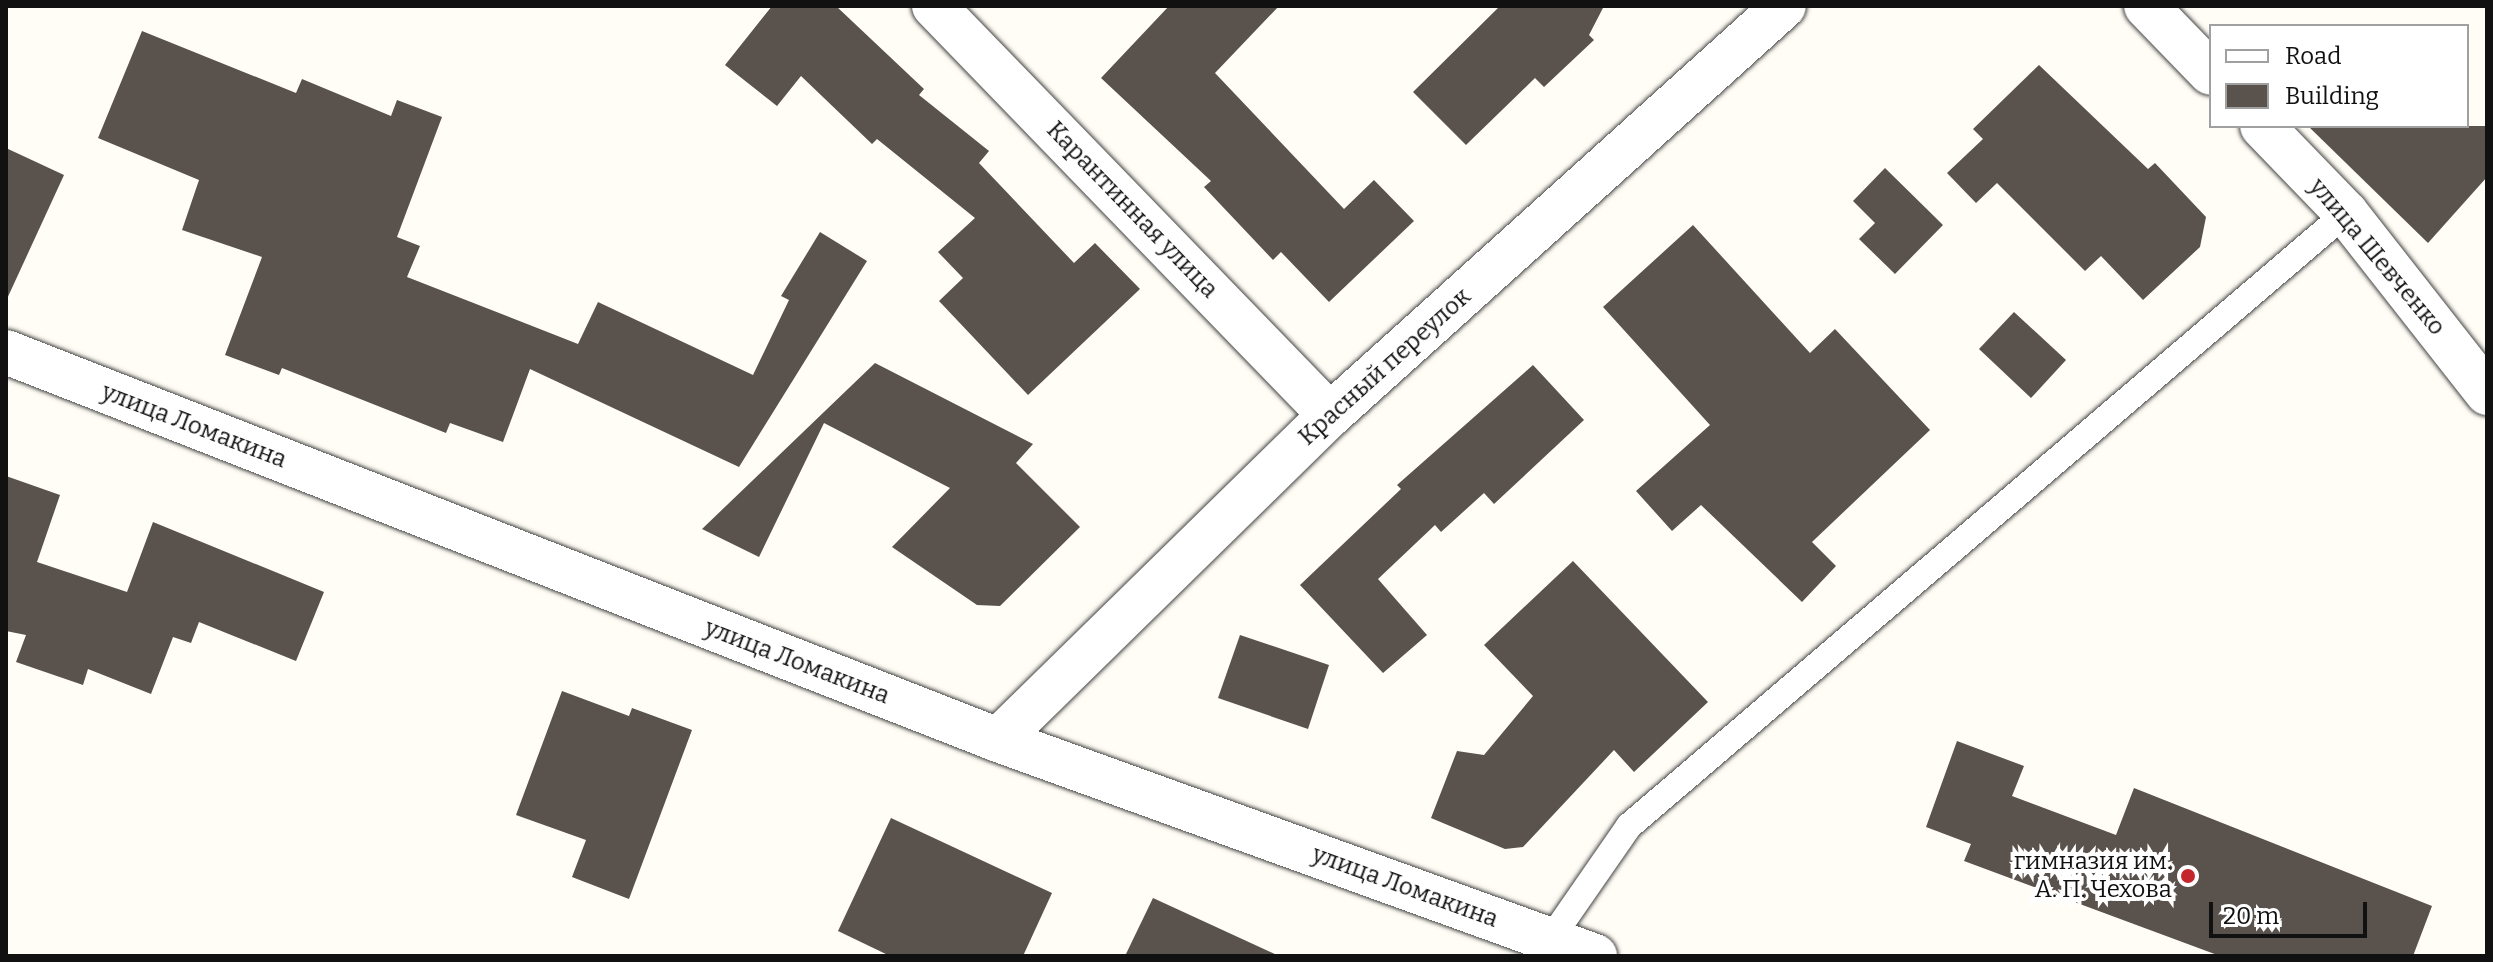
<!DOCTYPE html>
<html>
<head>
<meta charset="utf-8">
<style>
	body { margin:0 }
	#map { position:relative; width:2493px; height:962px; overflow:hidden; background:#fffdf5; font-family:Bitter,serif }
	div>[style] { position:absolute }
	.building>* { inset:0; background:#5a524d }
	.roads { filter:drop-shadow(0 0 2px #444) drop-shadow(0 0 2px #444) }
	.service>* { height:26px; margin:-13px; padding:0 13px; transform-origin:13px; border-radius:13px; background:#fff }
	.minor>* { height:44px; margin:-22px; padding:0 22px; transform-origin:22px; border-radius:22px; background:#fff }
	.tertiary>* { height:44px; margin:-22px; padding:0 22px; transform-origin:22px; border-radius:22px; background:#fff }
	.dots>* { width:22px; height:22px; translate:-50% -50%; box-sizing:border-box; border:4px solid #fff; border-radius:50% }
	span { translate:-50% -50%; white-space:nowrap; text-align:center; line-height:1.15; -webkit-text-stroke:8px #fff; paint-order:stroke }
	.street-label { font-size:24px; color:#111 }
	.poi-label { font-size:24px; color:#111 }
	.right { translate:-100% -50%; text-align:right }
	.frame { position:absolute; inset:0; border:8px solid #111; pointer-events:none }
	.legend { position:absolute; left:2209px; top:24px; width:260px; height:104px; box-sizing:border-box; background:#fff; border:2px solid #a0a0a0; margin:0; padding:10px 14px; list-style:none; font-size:24px; color:#111 }
	.legend li { display:flex; align-items:center; gap:16px; height:40px }
	.legend b { width:40px; border:2px solid #a0a0a0 }
	.scale { position:absolute; left:2209px; top:902px; width:158px; height:36px; box-sizing:border-box; border:4px solid #111; border-top:0; padding-left:10px; font-size:24px; line-height:28px; white-space:nowrap; color:#111; -webkit-text-stroke:6px #fff; paint-order:stroke }
</style>
</head>
<body>
<div id="map">
	<div class="building">
		<div style="clip-path:polygon(772px 6px,836px 6px,924px 89px,919px 95px,989px 151px,979px 163px,1074px 263px,1095px 243px,1140px 289px,1028px 395px,939px 301px,963px 278px,938px 252px,975px 218px,877px 139px,872px 144px,801px 76px,777px 106px,725px 65px)"></div>
		<div style="clip-path:polygon(1169px 6px,1279px 6px,1215px 73px,1344px 209px,1374px 180px,1414px 221px,1329px 302px,1281px 252px,1273px 260px,1204px 187px,1211px 181px,1101px 78px)"></div>
		<div style="clip-path:polygon(1500px 6px,1604px 6px,1589px 35px,1594px 40px,1544px 87px,1535px 78px,1466px 145px,1413px 92px)"></div>
		<div style="clip-path:polygon(142px 31px,296px 93px,302px 79px,391px 116px,397px 100px,442px 117px,397px 237px,420px 246px,407px 277px,578px 344px,598px 302px,753px 375px,789px 300px,781px 296px,820px 232px,867px 261px,739px 467px,530px 369px,503px 442px,450px 423px,446px 433px,282px 368px,279px 375px,225px 355px,262px 257px,182px 230px,199px 180px,98px 138px)"></div>
		<div style="clip-path:polygon(2039px 65px,2148px 169px,2155px 163px,2206px 217px,2200px 247px,2143px 300px,2101px 256px,2085px 271px,1997px 183px,1976px 203px,1947px 173px,1983px 139px,1973px 129px)"></div>
		<div style="clip-path:polygon(2308px 126px,2487px 126px,2487px 177px,2428px 243px)"></div>
		<div style="clip-path:polygon(6px 148px,64px 175px,6px 301px)"></div>
		<div style="clip-path:polygon(1885px 168px,1943px 225px,1895px 274px,1859px 239px,1875px 223px,1853px 201px)"></div>
		<div style="clip-path:polygon(1693px 225px,1810px 353px,1835px 329px,1930px 430px,1812px 542px,1836px 566px,1802px 602px,1701px 505px,1672px 531px,1636px 491px,1710px 425px,1603px 307px)"></div>
		<div style="clip-path:polygon(2014px 312px,2066px 360px,2031px 398px,1979px 349px)"></div>
		<div style="clip-path:polygon(875px 363px,1033px 444px,1016px 463px,1080px 527px,1000px 606px,977px 605px,892px 547px,950px 488px,824px 423px,759px 557px,702px 529px)"></div>
		<div style="clip-path:polygon(1533px 365px,1584px 420px,1494px 504px,1484px 493px,1441px 532px,1435px 525px,1378px 579px,1427px 635px,1383px 673px,1300px 585px,1401px 489px,1397px 485px)"></div>
		<div style="clip-path:polygon(6px 476px,60px 495px,37px 562px,127px 592px,153px 522px,324px 592px,296px 661px,199px 622px,191px 643px,173px 637px,151px 694px,88px 669px,83px 685px,16px 662px,26px 635px,6px 631px)"></div>
		<div style="clip-path:polygon(1573px 561px,1708px 702px,1634px 772px,1614px 750px,1523px 847px,1505px 849px,1431px 818px,1457px 751px,1484px 755px,1533px 696px,1484px 645px)"></div>
		<div style="clip-path:polygon(1240px 635px,1329px 665px,1308px 729px,1218px 698px)"></div>
		<div style="clip-path:polygon(562px 691px,629px 716px,632px 708px,692px 730px,629px 899px,572px 877px,586px 840px,516px 815px)"></div>
		<div style="clip-path:polygon(1957px 741px,2024px 766px,2012px 796px,2116px 835px,2134px 788px,2432px 906px,2413px 956px,2220px 956px,1964px 861px,1971px 844px,1926px 827px)"></div>
		<div style="clip-path:polygon(891px 818px,1052px 893px,1023px 956px,890px 956px,838px 931px)"></div>
		<div style="clip-path:polygon(1153px 898px,1279px 956px,1125px 956px)"></div>
	</div>
	<div class="roads">
		<div class="service">
			<div style="left:1550px;top:940px;width:139px;rotate:-55.3deg"></div>
			<div style="left:1629px;top:826px;width:943px;rotate:-40.53deg"></div>
		</div>
		<div class="minor">
			<div style="left:934px;top:6px;width:569px;rotate:45.93deg"></div>
			<div style="left:2146px;top:6px;width:93px;rotate:45.9deg"></div>
			<div style="left:2262px;top:126px;width:121px;rotate:46deg"></div>
			<div style="left:2346px;top:213px;width:229px;rotate:51.9deg"></div>
			<div style="left:998px;top:740px;width:465px;rotate:-44.4deg"></div>
			<div style="left:1330px;top:415px;width:611px;rotate:-42.02deg"></div>
		</div>
		<div class="tertiary">
			<div style="left:6px;top:352px;width:1065px;rotate:21.36deg"></div>
			<div style="left:998px;top:740px;width:635px;rotate:19.89deg"></div>
		</div>
	</div>
	<div class="dots">
		<div style="left:2188px;top:876px;background:#c4262e"></div>
	</div>
	<div class="street-label">
		<span style="left:1132px;top:210px;rotate:46deg">Карантинная улица</span>
		<span style="left:2377px;top:257px;rotate:50deg">улица Шевченко</span>
		<span style="left:1385px;top:367px;rotate:-42deg">Красный переулок</span>
		<span style="left:194px;top:426px;rotate:21deg">улица Ломакина</span>
		<span style="left:797px;top:662px;rotate:21deg">улица Ломакина</span>
		<span style="left:1405px;top:887px;rotate:20deg">улица Ломакина</span>
	</div>
	<div class="poi-label">
		<span class="right" style="left:2172px;top:876px">гимназия им.<br>А. П. Чехова</span>
	</div>
	<div class="frame"></div>
	<ul class="legend">
	<li><b style="height:10px;background:#fff"></b>Road</li>
	<li><b style="height:22px;background:#5a524d"></b>Building</li>
	</ul>
	<div class="scale">20 m</div>
</div>
</body>
</html>
